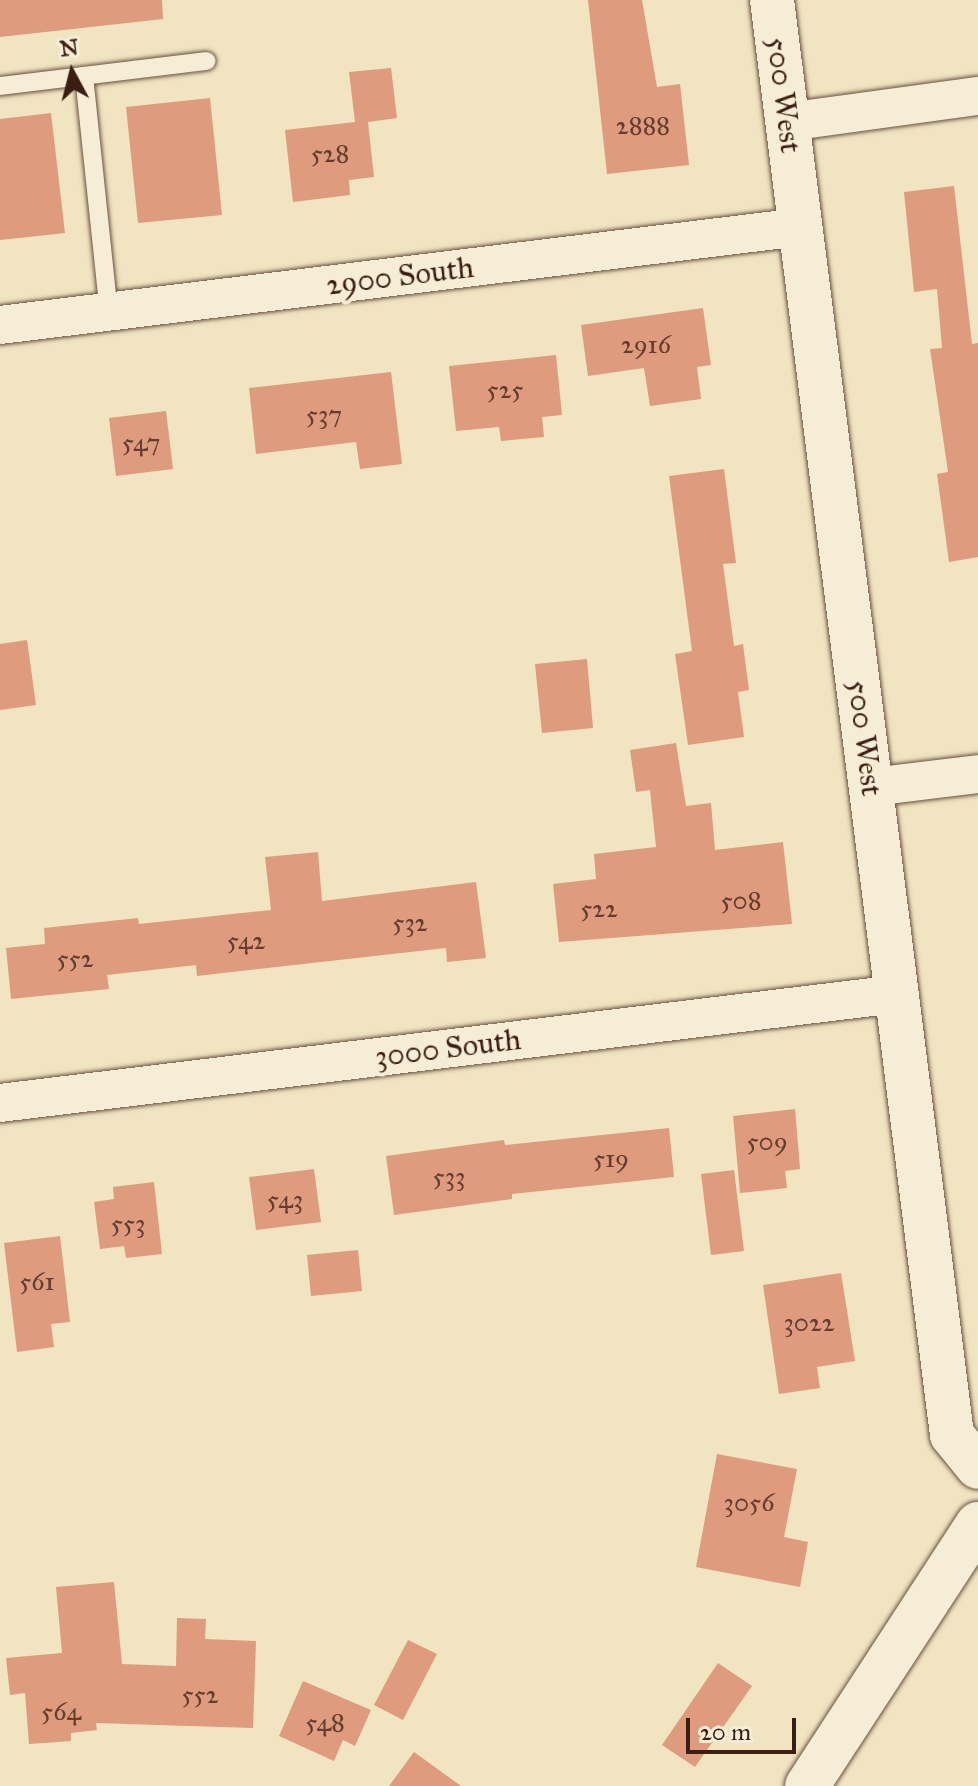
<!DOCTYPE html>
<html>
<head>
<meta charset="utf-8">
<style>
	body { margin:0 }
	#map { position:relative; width:978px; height:1786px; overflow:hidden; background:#f1e4c1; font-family:"IM FELL Great Primer",serif }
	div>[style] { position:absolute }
	.building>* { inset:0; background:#de9b7d }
	.roads { filter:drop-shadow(0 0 2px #68503e) drop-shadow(0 0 2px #68503e) }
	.lane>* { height:18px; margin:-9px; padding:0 9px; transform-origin:9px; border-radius:9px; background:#f6edd7 }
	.street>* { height:38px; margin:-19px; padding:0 19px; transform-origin:19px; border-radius:19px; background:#f6edd7 }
	.secondary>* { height:44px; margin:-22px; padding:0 22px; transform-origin:22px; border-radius:22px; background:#f6edd7 }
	span { translate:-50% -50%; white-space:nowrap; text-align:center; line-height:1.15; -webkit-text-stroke:8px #f6edd7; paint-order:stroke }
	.number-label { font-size:26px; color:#643d2e }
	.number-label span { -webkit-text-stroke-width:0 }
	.street-label { font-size:30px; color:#3b1e13 }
	.north { position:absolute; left:32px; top:32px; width:80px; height:80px; -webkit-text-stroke:6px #f6edd7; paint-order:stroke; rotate:353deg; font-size:22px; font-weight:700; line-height:32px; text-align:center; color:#3b1e13 }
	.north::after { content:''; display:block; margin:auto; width:28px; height:36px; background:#3b1e13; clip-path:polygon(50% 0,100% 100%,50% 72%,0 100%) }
	.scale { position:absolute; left:686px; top:1718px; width:110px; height:36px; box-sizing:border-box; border:4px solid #3b1e13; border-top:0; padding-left:10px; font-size:24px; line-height:28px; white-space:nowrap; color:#3b1e13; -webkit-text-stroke:6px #f6edd7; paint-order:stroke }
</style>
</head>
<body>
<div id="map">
	<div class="building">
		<div style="clip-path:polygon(0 0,162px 0,163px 19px,0 37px)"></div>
		<div style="clip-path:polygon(588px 0,642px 0,657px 87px,680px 84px,689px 165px,607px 174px)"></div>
		<div style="clip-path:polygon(391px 68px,397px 118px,368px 122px,374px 177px,349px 180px,350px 195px,293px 202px,285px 130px,355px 122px,349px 72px)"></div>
		<div style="clip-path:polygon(210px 98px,222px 215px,138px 223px,126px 107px)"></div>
		<div style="clip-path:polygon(51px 113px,65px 233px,0 240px,0 119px)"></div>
		<div style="clip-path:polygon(954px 186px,972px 344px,978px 343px,978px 557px,949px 562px,937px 474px,948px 472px,930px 349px,942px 348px,937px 289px,914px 292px,904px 192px)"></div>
		<div style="clip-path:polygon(703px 308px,711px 365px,697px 367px,701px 399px,650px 406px,644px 368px,588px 376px,581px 325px)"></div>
		<div style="clip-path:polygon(556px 355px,562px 415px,542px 417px,544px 437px,501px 441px,499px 427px,456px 431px,449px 366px)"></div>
		<div style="clip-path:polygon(391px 372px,402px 464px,360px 469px,356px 442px,256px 454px,249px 388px)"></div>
		<div style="clip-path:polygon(166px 411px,173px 469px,116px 476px,109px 418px)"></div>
		<div style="clip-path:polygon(724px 469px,736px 563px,723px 564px,734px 646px,743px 644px,749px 690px,738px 692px,744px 737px,688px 745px,675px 654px,692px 651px,669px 476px)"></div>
		<div style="clip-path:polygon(27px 640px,36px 705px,0 710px,0 644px)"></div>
		<div style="clip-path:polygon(587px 659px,593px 728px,542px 733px,535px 664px)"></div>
		<div style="clip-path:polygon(676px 743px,686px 806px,711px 803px,715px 850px,783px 842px,792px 924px,559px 942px,553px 884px,596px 879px,594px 854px,656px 847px,650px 790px,636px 792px,630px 750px)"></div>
		<div style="clip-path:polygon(318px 852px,322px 901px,476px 882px,486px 958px,447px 962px,446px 948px,197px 976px,196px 965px,107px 975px,109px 989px,11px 999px,6px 948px,45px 944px,44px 928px,138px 918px,139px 924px,271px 910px,265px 857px)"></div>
		<div style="clip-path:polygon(795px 1109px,800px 1169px,785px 1171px,787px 1188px,740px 1193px,733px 1116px)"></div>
		<div style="clip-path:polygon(669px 1128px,674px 1177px,512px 1194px,512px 1199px,394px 1215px,386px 1156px,504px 1140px,505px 1145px)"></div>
		<div style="clip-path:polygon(314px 1169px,321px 1222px,256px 1230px,249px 1177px)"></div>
		<div style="clip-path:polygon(734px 1170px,744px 1251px,711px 1255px,701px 1174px)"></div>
		<div style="clip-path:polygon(154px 1182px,162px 1254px,126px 1258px,124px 1246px,100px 1249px,94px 1202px,114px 1199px,113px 1187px)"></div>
		<div style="clip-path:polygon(60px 1236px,70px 1322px,51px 1324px,54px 1347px,17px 1352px,4px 1243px)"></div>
		<div style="clip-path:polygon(358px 1250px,362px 1291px,311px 1296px,307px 1255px)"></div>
		<div style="clip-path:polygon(841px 1273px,855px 1361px,817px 1367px,820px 1388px,779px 1394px,763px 1285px)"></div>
		<div style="clip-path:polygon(717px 1454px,797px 1469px,784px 1537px,808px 1542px,800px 1587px,696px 1567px)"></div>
		<div style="clip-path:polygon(114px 1582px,122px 1664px,176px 1666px,177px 1618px,206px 1619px,205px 1639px,256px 1641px,253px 1728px,96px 1723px,97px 1730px,71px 1733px,71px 1741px,29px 1744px,25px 1693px,10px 1695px,6px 1658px,62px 1653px,56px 1587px)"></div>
		<div style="clip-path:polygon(408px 1640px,437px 1654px,403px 1720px,374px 1705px)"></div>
		<div style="clip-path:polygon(718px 1663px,752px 1686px,695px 1767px,662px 1745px)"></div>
		<div style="clip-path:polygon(303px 1681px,371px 1710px,355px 1746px,343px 1740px,334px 1761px,279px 1736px)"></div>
		<div style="clip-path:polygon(414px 1752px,461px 1786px,389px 1786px)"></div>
	</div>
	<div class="roads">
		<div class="lane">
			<div style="left:84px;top:76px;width:237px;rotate:84deg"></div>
			<div style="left:0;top:86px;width:208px;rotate:-6.9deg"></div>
		</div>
		<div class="street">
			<div style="left:787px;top:122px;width:193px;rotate:-7.8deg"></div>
			<div style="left:0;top:325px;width:807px;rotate:-6.98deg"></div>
			<div style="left:871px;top:787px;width:108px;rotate:-6.9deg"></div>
			<div style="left:0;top:1103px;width:904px;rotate:-6.93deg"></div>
		</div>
		<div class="secondary">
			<div style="left:772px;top:0;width:1446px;rotate:82.85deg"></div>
			<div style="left:952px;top:1435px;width:41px;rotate:50.9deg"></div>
			<div style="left:807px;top:1786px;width:313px;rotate:-56.9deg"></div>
		</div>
	</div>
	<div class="number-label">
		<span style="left:643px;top:126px">2888</span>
		<span style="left:330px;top:154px">528</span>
		<span style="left:646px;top:345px">2916</span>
		<span style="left:505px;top:390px">525</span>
		<span style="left:324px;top:415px">537</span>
		<span style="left:141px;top:443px">547</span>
		<span style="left:741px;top:901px">508</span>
		<span style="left:599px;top:909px">522</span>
		<span style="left:410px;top:923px">532</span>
		<span style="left:246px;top:941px">542</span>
		<span style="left:75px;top:959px">552</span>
		<span style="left:767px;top:1142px">509</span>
		<span style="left:611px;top:1159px">519</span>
		<span style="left:449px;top:1177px">533</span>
		<span style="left:285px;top:1200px">543</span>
		<span style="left:128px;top:1224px">553</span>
		<span style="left:37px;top:1282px">561</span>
		<span style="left:809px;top:1323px">3022</span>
		<span style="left:749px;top:1503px">3056</span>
		<span style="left:200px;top:1695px">552</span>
		<span style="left:61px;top:1712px">564</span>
		<span style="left:325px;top:1723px">548</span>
	</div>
	<div class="street-label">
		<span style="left:784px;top:95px;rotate:83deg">500 West</span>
		<span style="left:400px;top:276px;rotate:-7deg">2900 South</span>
		<span style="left:865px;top:738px;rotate:83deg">500 West</span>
		<span style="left:448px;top:1048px;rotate:-7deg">3000 South</span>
	</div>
	<div class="north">N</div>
	<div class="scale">20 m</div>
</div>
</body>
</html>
